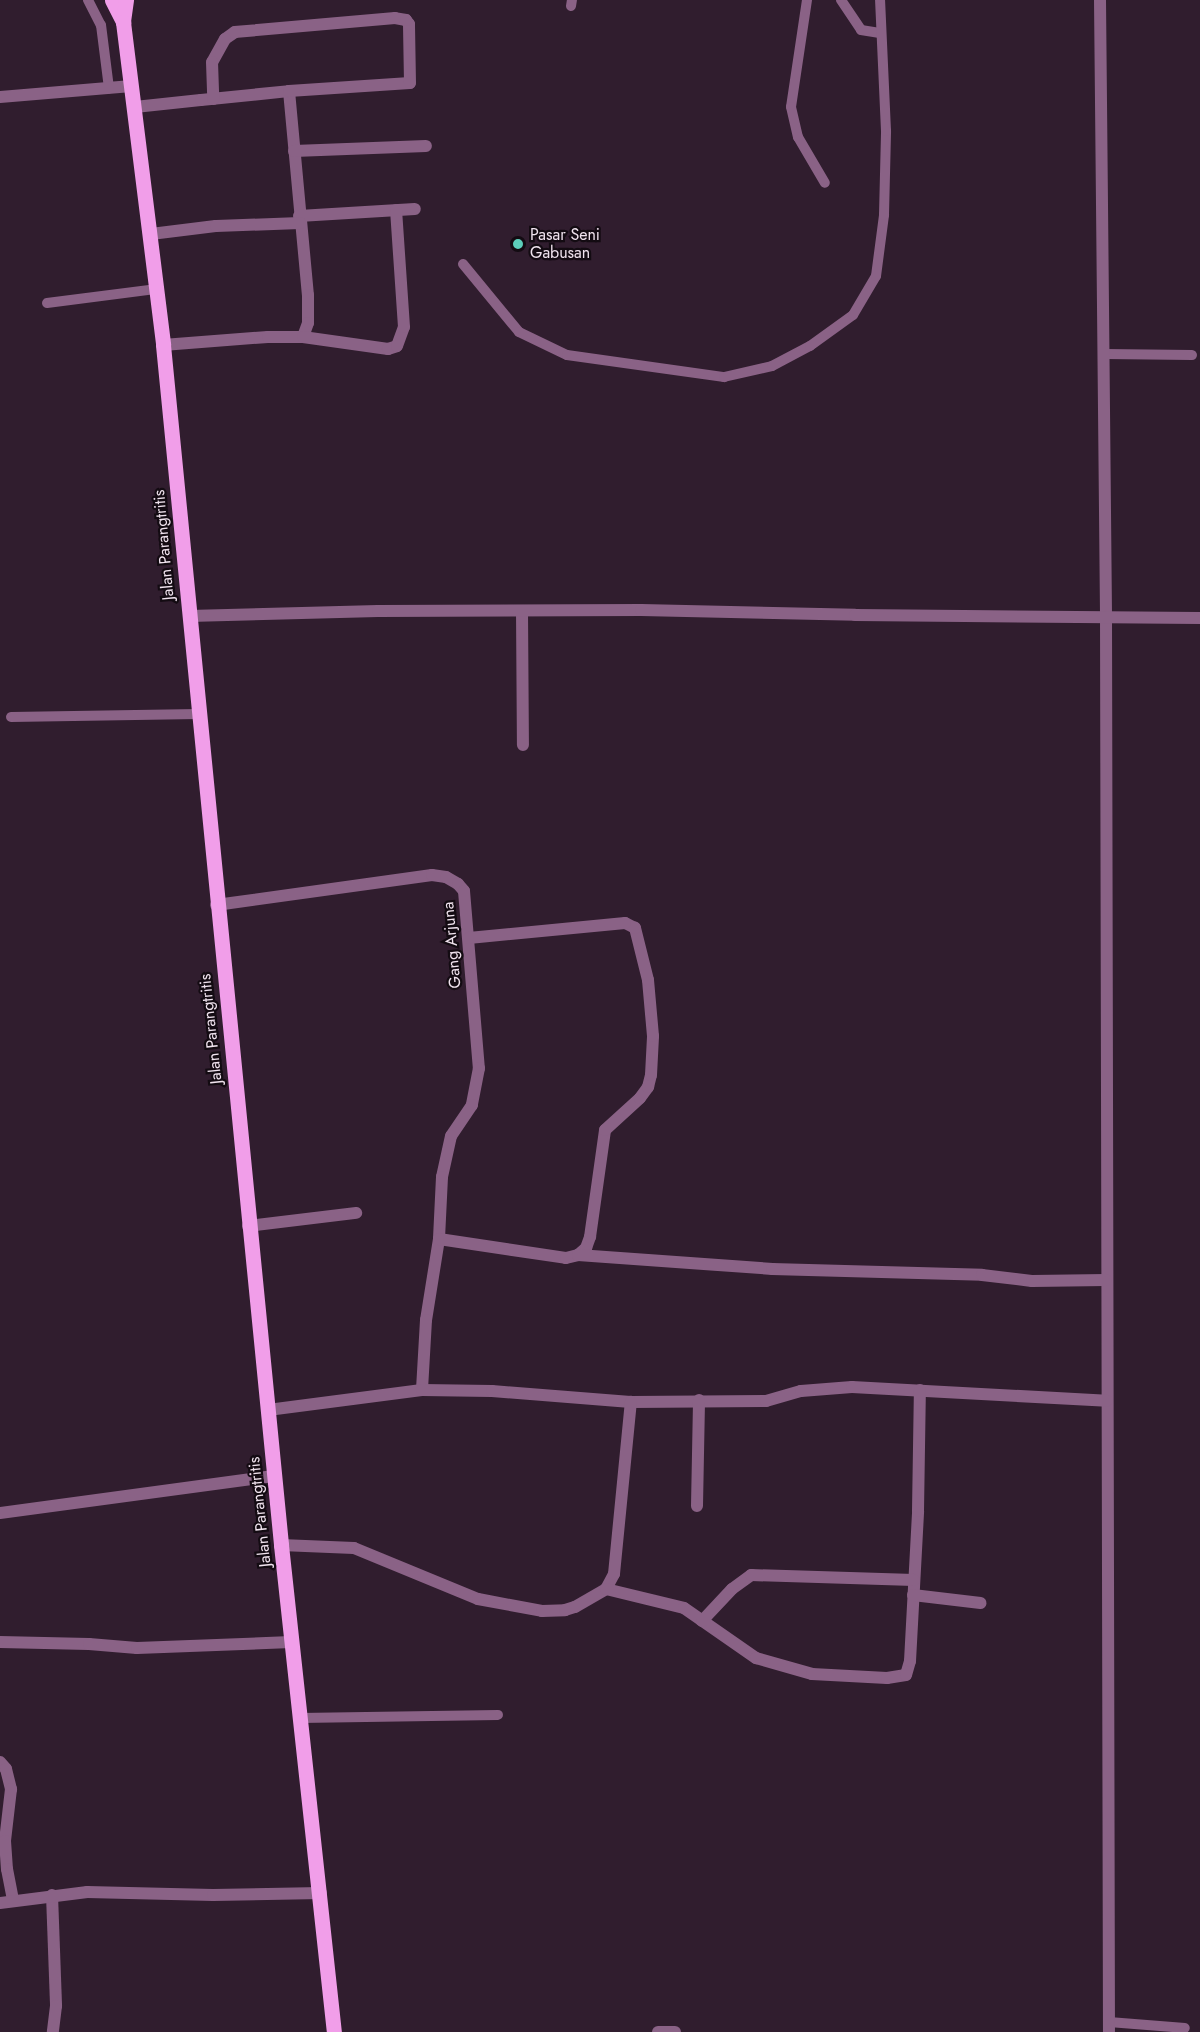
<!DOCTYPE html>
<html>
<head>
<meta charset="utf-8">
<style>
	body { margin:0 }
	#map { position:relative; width:1200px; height:2032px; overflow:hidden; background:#301d2e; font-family:Jost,sans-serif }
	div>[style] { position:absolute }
	.lane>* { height:10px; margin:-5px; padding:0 5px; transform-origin:5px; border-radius:5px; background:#8a6286 }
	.street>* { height:12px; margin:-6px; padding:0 6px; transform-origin:6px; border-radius:6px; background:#8a6286 }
	.primary>* { height:15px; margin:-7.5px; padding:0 7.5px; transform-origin:7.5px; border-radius:7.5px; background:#f19ee9 }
	.dots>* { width:16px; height:16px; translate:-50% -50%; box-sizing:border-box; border:3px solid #130b12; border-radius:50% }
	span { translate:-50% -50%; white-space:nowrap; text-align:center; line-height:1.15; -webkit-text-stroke:4.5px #130b12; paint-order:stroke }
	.poi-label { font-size:16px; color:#f0e3ee }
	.left { translate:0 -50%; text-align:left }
	.street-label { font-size:16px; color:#f0e3ee }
</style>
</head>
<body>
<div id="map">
	<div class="lane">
		<div style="left:88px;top:0;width:28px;rotate:63deg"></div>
		<div style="left:101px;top:25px;width:64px;rotate:82.8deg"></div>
		<div style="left:807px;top:0;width:108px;rotate:98.5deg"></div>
		<div style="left:791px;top:107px;width:31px;rotate:77deg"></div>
		<div style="left:798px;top:137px;width:53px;rotate:59.6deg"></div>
		<div style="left:841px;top:0;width:36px;rotate:56deg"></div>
		<div style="left:861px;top:30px;width:19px;rotate:9deg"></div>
		<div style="left:571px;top:6px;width:6px;rotate:-81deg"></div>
		<div style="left:463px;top:264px;width:88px;rotate:50.5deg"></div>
		<div style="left:519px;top:332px;width:53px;rotate:25.6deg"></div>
		<div style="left:567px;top:355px;width:159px;rotate:8deg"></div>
		<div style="left:724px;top:377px;width:49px;rotate:-12.9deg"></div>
		<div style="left:772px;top:366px;width:43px;rotate:-27.8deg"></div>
		<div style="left:810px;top:346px;width:53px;rotate:-35.8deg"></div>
		<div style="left:853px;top:315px;width:45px;rotate:-59.5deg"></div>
		<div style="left:876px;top:276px;width:62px;rotate:-82.5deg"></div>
		<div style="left:884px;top:215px;width:84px;rotate:-88.6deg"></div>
		<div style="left:886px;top:131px;width:131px;rotate:-92.6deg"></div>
		<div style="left:47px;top:303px;width:111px;rotate:-7.3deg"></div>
		<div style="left:1105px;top:354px;width:87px;rotate:0.7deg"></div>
		<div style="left:11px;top:717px;width:187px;rotate:-0.9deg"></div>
		<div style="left:300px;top:1718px;width:198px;rotate:-0.9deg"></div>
		<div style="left:1109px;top:2022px;width:76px;rotate:4.5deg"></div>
	</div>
	<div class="street">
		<div style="left:1100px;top:0;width:616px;rotate:89.44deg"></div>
		<div style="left:1106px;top:616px;width:1416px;rotate:89.88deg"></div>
		<div style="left:289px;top:91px;width:205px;rotate:84.7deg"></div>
		<div style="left:308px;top:295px;width:28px;rotate:90deg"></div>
		<div style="left:308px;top:323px;width:15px;rotate:110deg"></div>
		<div style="left:0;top:97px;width:132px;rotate:-4.8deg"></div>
		<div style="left:135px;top:107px;width:66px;rotate:-6.1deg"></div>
		<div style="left:201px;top:100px;width:88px;rotate:-5.8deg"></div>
		<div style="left:289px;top:91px;width:121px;rotate:-3.8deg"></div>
		<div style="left:410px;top:83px;width:59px;rotate:-91deg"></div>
		<div style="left:409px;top:24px;width:5px;rotate:-127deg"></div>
		<div style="left:406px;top:20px;width:11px;rotate:-170deg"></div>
		<div style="left:395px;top:18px;width:161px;rotate:175deg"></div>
		<div style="left:235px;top:32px;width:12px;rotate:145deg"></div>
		<div style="left:225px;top:39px;width:26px;rotate:119deg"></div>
		<div style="left:212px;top:62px;width:37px;rotate:88deg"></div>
		<div style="left:294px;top:151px;width:132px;rotate:-2.2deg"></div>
		<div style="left:299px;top:216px;width:116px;rotate:-3.5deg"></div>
		<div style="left:151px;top:234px;width:65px;rotate:-7deg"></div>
		<div style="left:216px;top:226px;width:84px;rotate:-2deg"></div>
		<div style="left:163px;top:345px;width:105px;rotate:-4.4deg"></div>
		<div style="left:268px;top:337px;width:35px"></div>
		<div style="left:303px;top:337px;width:86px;rotate:8deg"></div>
		<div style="left:388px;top:349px;width:9px;rotate:-18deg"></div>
		<div style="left:397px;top:346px;width:20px;rotate:-70deg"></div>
		<div style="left:404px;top:327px;width:117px;rotate:-93.9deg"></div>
		<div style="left:522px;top:611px;width:134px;rotate:89.6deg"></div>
		<div style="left:189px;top:616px;width:189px;rotate:-1.5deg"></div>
		<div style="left:378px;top:611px;width:263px;rotate:-0.2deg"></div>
		<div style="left:641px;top:610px;width:214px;rotate:1.3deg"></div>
		<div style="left:855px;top:615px;width:345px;rotate:0.5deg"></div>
		<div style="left:216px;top:905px;width:218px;rotate:-7.9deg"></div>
		<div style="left:432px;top:875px;width:14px;rotate:8deg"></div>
		<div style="left:446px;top:877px;width:14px;rotate:30deg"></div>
		<div style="left:458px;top:884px;width:9px;rotate:49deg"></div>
		<div style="left:464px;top:891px;width:178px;rotate:85.2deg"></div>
		<div style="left:479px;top:1068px;width:38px;rotate:101deg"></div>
		<div style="left:472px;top:1105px;width:37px;rotate:124deg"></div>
		<div style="left:451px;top:1136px;width:42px;rotate:102.4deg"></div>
		<div style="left:442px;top:1177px;width:62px;rotate:92.8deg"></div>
		<div style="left:439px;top:1239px;width:82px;rotate:99.1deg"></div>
		<div style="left:426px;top:1320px;width:70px;rotate:93.3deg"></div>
		<div style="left:248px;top:1226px;width:109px;rotate:-6.9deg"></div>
		<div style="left:439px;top:1239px;width:128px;rotate:8.5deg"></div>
		<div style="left:566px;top:1258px;width:12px;rotate:-14deg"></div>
		<div style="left:578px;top:1255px;width:11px;rotate:-41deg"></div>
		<div style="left:586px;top:1248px;width:12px;rotate:-70deg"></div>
		<div style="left:590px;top:1237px;width:108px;rotate:-82deg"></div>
		<div style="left:605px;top:1130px;width:47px;rotate:-42.4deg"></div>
		<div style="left:640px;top:1098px;width:14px;rotate:-54deg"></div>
		<div style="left:648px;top:1087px;width:12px;rotate:-76deg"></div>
		<div style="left:651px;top:1075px;width:39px;rotate:-87deg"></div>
		<div style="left:653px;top:1036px;width:56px;rotate:-95.1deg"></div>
		<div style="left:648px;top:980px;width:54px;rotate:-104deg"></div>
		<div style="left:635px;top:928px;width:11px;rotate:-153deg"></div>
		<div style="left:625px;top:923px;width:157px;rotate:174.5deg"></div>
		<div style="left:578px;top:1255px;width:195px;rotate:4.1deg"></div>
		<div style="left:772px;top:1269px;width:210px;rotate:1.6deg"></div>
		<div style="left:982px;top:1275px;width:50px;rotate:6.8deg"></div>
		<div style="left:1032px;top:1281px;width:74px;rotate:-0.8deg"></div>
		<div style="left:268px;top:1410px;width:155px;rotate:-7.4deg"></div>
		<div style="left:422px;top:1390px;width:70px;rotate:0.8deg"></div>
		<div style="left:492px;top:1391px;width:139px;rotate:4.5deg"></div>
		<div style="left:631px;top:1402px;width:135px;rotate:-0.4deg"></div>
		<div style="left:766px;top:1401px;width:36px;rotate:-16deg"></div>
		<div style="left:801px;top:1391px;width:51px;rotate:-4.5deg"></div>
		<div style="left:852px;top:1387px;width:255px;rotate:3.1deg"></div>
		<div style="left:697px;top:1506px;width:106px;rotate:-88.9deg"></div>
		<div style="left:0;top:1513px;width:276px;rotate:-7.7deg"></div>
		<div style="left:281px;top:1545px;width:73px;rotate:2.4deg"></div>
		<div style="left:354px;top:1548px;width:134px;rotate:22.4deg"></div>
		<div style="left:478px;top:1599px;width:65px;rotate:10.6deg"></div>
		<div style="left:542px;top:1611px;width:23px;rotate:-2deg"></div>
		<div style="left:565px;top:1610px;width:10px;rotate:-17deg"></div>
		<div style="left:575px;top:1607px;width:36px;rotate:-30deg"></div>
		<div style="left:606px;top:1589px;width:17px;rotate:-62deg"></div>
		<div style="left:614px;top:1574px;width:173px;rotate:-84.4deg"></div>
		<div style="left:606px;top:1589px;width:80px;rotate:13.7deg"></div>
		<div style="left:684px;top:1608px;width:88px;rotate:34.8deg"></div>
		<div style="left:756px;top:1658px;width:58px;rotate:15.9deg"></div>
		<div style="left:812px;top:1674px;width:75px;rotate:3.1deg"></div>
		<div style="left:887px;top:1678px;width:19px;rotate:-9deg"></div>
		<div style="left:906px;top:1675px;width:15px;rotate:-74deg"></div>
		<div style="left:910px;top:1661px;width:150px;rotate:-86.9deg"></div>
		<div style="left:918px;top:1511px;width:121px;rotate:-89.1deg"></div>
		<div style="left:913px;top:1595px;width:68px;rotate:6.7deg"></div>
		<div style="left:702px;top:1621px;width:44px;rotate:-46.8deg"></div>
		<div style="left:732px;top:1589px;width:24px;rotate:-36deg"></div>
		<div style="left:751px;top:1575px;width:163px;rotate:1.8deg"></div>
		<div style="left:0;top:1642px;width:89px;rotate:1.3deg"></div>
		<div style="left:89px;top:1644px;width:48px;rotate:4.8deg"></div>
		<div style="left:137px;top:1648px;width:154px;rotate:-2.2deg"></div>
		<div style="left:0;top:1762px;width:9px;rotate:49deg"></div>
		<div style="left:6px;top:1769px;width:21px;rotate:76deg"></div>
		<div style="left:11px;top:1789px;width:52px;rotate:96.6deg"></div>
		<div style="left:5px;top:1841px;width:28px;rotate:86deg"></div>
		<div style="left:7px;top:1869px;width:32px;rotate:79deg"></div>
		<div style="left:52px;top:1895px;width:111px;rotate:87.9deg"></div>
		<div style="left:56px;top:2006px;width:26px;rotate:97deg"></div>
		<div style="left:0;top:1903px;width:88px;rotate:-7.2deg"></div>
		<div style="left:87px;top:1892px;width:126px;rotate:1.4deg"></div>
		<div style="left:213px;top:1895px;width:108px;rotate:-1.1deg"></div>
		<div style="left:658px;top:2032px;width:17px"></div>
	</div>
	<div class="primary">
		<div style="left:112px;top:0;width:25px;rotate:63deg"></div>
		<div style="left:126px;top:0;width:22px;rotate:98deg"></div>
		<div style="left:123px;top:22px;width:325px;rotate:82.9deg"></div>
		<div style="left:163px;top:345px;width:1206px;rotate:84.38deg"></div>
		<div style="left:281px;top:1545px;width:490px;rotate:83.8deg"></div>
	</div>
	<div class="dots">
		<div style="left:518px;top:244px;background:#5cceba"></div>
	</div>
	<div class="poi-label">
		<span class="left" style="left:530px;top:244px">Pasar Seni<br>Gabusan</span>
	</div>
	<div class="street-label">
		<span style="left:164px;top:545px;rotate:-95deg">Jalan Parangtritis</span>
		<span style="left:452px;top:945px;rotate:-95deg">Gang Arjuna</span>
		<span style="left:211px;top:1029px;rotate:-96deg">Jalan Parangtritis</span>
		<span style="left:260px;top:1512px;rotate:-96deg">Jalan Parangtritis</span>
	</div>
</div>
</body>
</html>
